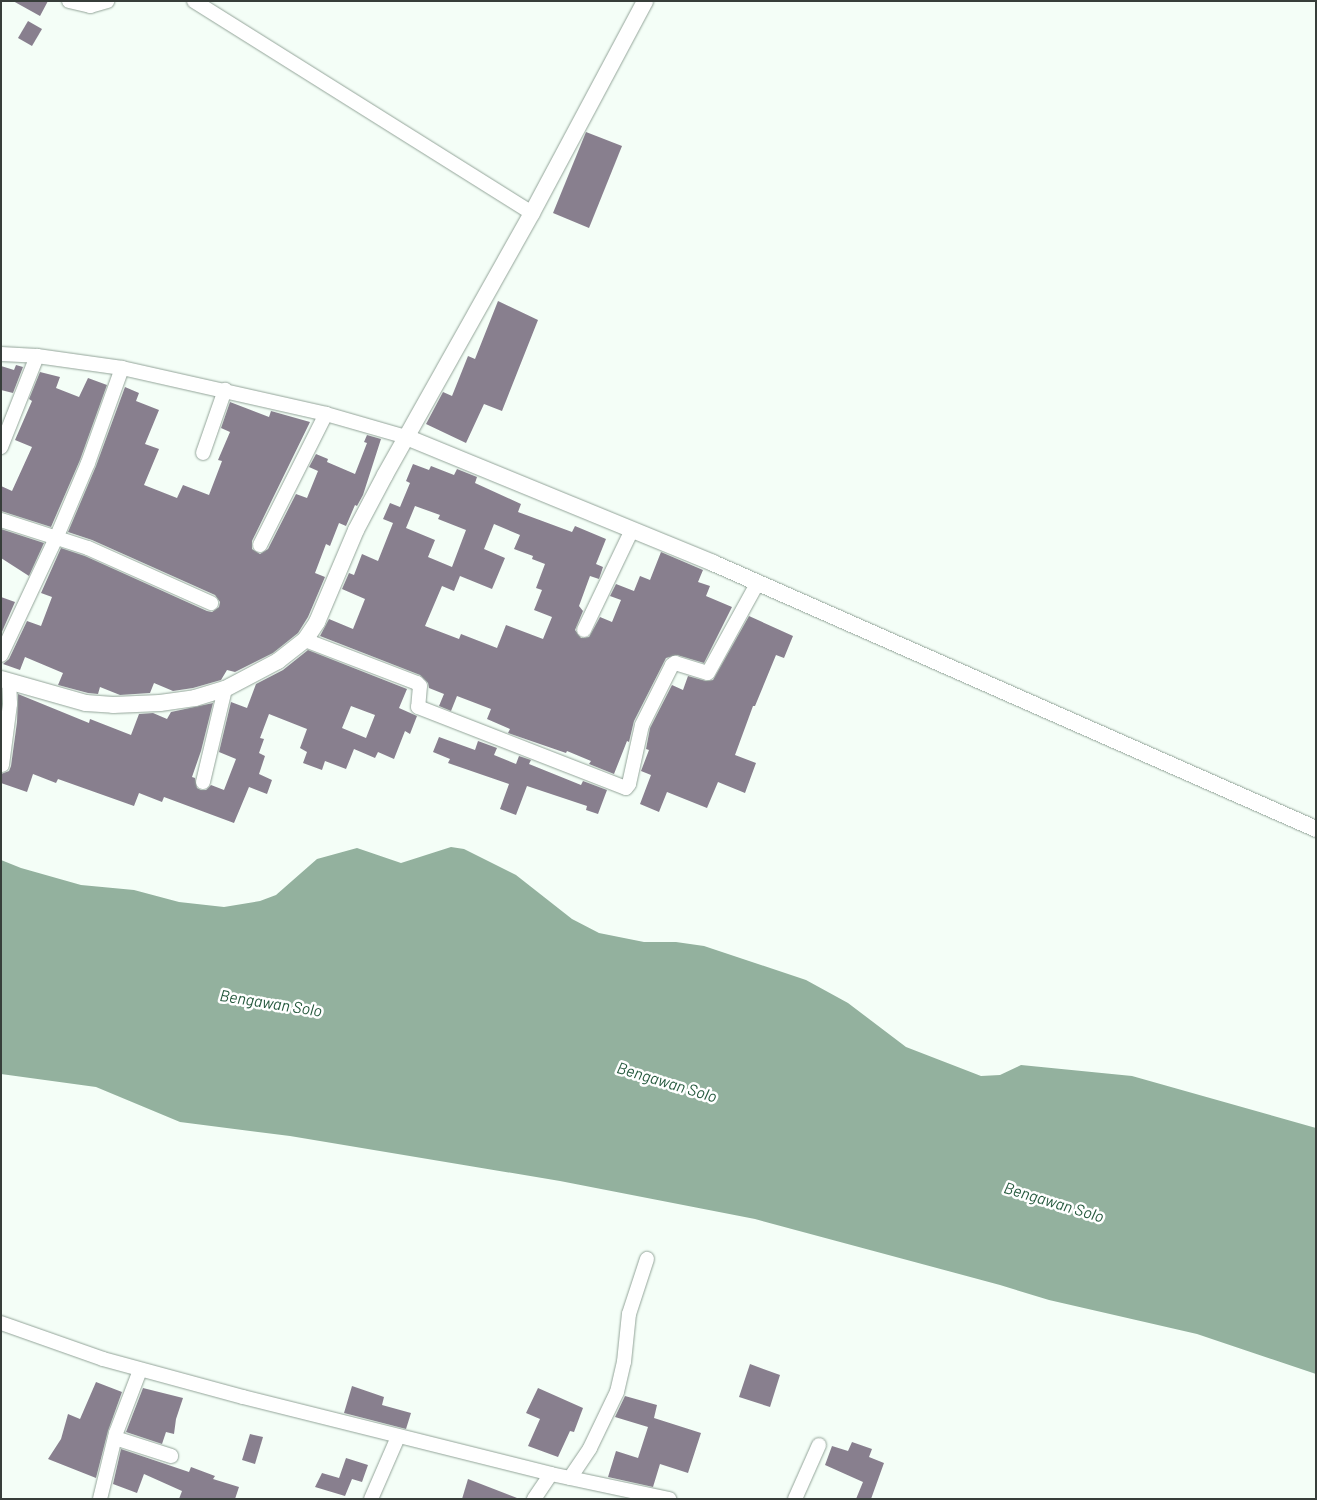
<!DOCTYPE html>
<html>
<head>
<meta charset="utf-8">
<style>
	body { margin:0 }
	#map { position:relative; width:1317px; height:1500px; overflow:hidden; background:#f4fef7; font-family:Barlow,sans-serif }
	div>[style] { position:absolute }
	.water>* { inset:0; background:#93b19e }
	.building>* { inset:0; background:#887f8e }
	.roads { filter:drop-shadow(0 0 1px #93a499) drop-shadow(0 0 1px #93a499) }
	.minor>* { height:14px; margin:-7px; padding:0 7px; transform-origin:7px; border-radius:7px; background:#fff }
	.tertiary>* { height:16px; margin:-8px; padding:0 8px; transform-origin:8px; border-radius:8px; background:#fff }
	span { translate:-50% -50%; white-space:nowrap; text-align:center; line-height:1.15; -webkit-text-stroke:5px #fff; paint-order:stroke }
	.water-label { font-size:16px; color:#25593d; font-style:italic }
	.frame { position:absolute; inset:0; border:2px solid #373e3a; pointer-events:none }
</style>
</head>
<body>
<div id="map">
	<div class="water">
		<div style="clip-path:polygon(451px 847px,464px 849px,516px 875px,572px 919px,599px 933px,644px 942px,676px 942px,704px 946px,806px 980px,848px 1003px,906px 1047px,981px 1076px,1000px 1075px,1021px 1065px,1132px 1076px,1316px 1128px,1316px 1374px,1197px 1334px,1049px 1300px,1000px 1285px,755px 1219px,560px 1181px,290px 1136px,180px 1122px,96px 1087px,1px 1074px,1px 860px,21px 868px,81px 885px,134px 890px,179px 902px,224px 907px,260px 901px,276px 895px,317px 859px,357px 848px,401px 863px)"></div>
	</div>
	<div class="building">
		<div style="clip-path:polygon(13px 1px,48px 1px,40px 16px)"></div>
		<div style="clip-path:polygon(28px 21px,42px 29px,32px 46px,18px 38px)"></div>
		<div style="clip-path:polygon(586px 132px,622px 146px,589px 228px,553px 213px)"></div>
		<div style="clip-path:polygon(498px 301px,538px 320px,502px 411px,484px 404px,466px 443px,426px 424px,443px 392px,452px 396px,468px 356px,475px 359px)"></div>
		<div style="clip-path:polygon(16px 365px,23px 367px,13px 393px,1px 390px,1px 366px,14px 370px)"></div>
		<div style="clip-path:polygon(40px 372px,60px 377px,56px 388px,79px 397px,88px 378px,107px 385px,80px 460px,51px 527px,1px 511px,1px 486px,12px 491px,32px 447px,15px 440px,32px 401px,29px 399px)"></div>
		<div style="clip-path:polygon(125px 387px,139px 393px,136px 401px,159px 410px,145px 444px,159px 449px,144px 485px,177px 498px,183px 485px,209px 495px,222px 461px,218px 460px,230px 432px,221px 428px,230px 402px,269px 417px,271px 411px,310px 422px,252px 541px,252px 549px,260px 554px,268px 549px,296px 494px,307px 498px,318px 471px,309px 467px,316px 454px,328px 459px,327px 462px,355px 474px,367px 443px,364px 442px,367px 435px,381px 439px,363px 495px,357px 506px,355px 505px,346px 526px,339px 523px,330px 546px,326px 544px,315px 573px,325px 577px,308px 617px,298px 633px,273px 653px,235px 672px,227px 670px,221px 680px,193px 688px,173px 691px,154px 683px,150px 693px,120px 695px,100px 687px,98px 694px,88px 693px,58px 685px,63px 673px,25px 657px,20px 670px,3px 664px,9px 659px,27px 621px,41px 626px,52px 597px,41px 593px,61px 548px,85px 556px,207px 611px,212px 612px,219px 607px,220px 602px,215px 595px,92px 540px,68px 532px,96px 466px)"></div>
		<div style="clip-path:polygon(evenodd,413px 464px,429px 470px,431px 466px,454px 475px,457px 469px,477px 477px,475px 483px,521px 504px,518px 512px,572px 532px,575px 526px,606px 539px,596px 564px,603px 567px,599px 579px,590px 576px,579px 606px,583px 611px,575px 630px,581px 638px,589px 637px,600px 617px,612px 622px,621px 600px,610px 596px,616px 584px,634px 591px,640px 576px,650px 580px,661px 552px,703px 570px,698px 582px,710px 586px,706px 596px,732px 607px,704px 663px,677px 655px,666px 658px,634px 721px,629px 742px,627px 741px,614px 774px,589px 764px,591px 761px,567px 751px,566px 753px,508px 733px,510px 729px,487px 719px,491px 709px,457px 696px,451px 711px,439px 706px,444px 694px,429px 688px,428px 683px,420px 675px,320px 636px,329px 619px,353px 629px,365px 599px,342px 589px,349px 573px,354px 575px,362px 554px,378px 561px,393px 523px,383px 519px,390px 503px,400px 507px,410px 483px,406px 481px,413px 464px,415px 506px,440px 515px,438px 519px,466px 530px,452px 567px,428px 557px,435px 540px,406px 528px,415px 506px,413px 464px,494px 524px,520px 535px,514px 549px,533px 556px,532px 559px,545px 564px,536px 588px,542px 590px,534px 610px,552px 617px,543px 639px,506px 625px,497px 648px,461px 634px,459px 639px,425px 626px,442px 586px,454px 591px,460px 576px,492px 589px,505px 558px,484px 549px,494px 524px)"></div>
		<div style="clip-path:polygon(1px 529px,44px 543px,29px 576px,1px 558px)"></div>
		<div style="clip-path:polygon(1px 597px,15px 602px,1px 634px)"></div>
		<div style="clip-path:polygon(749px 616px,793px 636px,784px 658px,776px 655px,755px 706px,753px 706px,735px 755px,756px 763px,745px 793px,718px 782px,707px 808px,667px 792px,659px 812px,640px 804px,651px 775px,641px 771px,649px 750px,646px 749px,650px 728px,672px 685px,683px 690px,688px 676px,706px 681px,713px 680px)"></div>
		<div style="clip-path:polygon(evenodd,308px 650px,407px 689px,399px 708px,417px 716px,410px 734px,405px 731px,394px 759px,378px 752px,375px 758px,354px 749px,346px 769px,325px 761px,322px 770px,303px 763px,307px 752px,300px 748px,307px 729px,269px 714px,260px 738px,264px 739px,259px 753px,265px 756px,259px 774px,272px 780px,267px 794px,249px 787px,234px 823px,164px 797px,162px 802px,139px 793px,134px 806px,58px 779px,56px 783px,33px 774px,27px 792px,1px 783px,1px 774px,9px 771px,11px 766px,17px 722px,18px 694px,89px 723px,90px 719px,131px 735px,139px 714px,153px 713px,167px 719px,171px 712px,213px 703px,201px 751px,192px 777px,195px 778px,197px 788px,201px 790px,206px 790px,211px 785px,224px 790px,236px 759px,219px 752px,231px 702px,247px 708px,256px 684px,283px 670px,308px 650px,351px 706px,375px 715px,366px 738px,342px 728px,351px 706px)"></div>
		<div style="clip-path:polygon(439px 737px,475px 750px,478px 741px,497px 748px,494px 755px,516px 764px,519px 756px,531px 760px,529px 764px,581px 785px,583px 781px,607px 790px,598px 814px,586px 810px,587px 806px,527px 786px,516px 815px,500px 809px,509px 784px,448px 763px,450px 759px,433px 752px)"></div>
		<div style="clip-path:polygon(750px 1364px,780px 1375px,770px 1407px,739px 1397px)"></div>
		<div style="clip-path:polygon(96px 1382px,122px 1392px,108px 1431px,96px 1478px,48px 1459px,61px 1439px,68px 1414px,80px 1419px)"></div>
		<div style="clip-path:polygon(352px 1386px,384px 1397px,382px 1405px,411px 1413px,406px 1429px,344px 1413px)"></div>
		<div style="clip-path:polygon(143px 1388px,183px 1398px,176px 1419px,174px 1434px,166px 1432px,162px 1444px,126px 1432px)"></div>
		<div style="clip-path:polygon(538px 1388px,583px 1408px,574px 1432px,570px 1431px,558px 1457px,528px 1446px,540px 1419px,526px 1413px)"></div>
		<div style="clip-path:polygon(625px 1396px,657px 1405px,654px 1418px,701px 1433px,688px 1473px,660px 1464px,653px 1487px,608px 1477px,616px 1451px,638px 1458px,648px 1427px,615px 1417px)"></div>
		<div style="clip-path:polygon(250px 1434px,263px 1437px,255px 1464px,242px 1460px)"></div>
		<div style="clip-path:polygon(852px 1442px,872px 1449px,869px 1457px,884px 1463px,871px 1499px,856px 1499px,863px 1482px,825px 1465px,832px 1446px,848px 1451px)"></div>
		<div style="clip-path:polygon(121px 1449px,189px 1472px,191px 1467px,215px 1476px,213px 1479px,239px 1487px,235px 1499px,179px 1499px,182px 1491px,144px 1474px,137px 1493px,113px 1484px)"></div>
		<div style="clip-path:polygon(346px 1458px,368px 1465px,362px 1482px,352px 1479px,345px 1496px,315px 1487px,322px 1473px,339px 1478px)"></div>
		<div style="clip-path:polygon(468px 1479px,517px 1498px,517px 1499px,462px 1499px)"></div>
	</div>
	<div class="roads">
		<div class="minor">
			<div style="left:69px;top:1px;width:22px;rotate:13deg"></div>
			<div style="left:90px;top:6px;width:18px;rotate:-16deg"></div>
			<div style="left:194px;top:1px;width:399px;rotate:32.1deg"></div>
			<div style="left:1px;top:354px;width:36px;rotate:3deg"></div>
			<div style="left:37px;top:356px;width:86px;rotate:8deg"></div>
			<div style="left:122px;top:368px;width:209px;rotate:12.7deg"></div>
			<div style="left:326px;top:414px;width:83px;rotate:16deg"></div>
			<div style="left:1px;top:447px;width:98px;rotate:-68.4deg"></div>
			<div style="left:203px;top:453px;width:67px;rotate:-70.8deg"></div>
			<div style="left:1px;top:520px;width:91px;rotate:17.8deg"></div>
			<div style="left:88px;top:548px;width:135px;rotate:24.1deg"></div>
			<div style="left:260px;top:545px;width:147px;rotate:-63.3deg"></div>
			<div style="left:584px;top:630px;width:111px;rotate:-64.4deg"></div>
			<div style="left:305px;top:640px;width:120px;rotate:21deg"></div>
			<div style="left:417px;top:683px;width:4px;rotate:45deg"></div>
			<div style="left:420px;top:686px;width:21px;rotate:95deg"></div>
			<div style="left:418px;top:707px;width:223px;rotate:21.3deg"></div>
			<div style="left:626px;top:788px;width:5px;rotate:-53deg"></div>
			<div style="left:629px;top:784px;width:60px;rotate:-77.6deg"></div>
			<div style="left:642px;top:725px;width:67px;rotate:-63.4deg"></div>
			<div style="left:672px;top:665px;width:4px;rotate:-34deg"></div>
			<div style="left:675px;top:663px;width:34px;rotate:17deg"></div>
			<div style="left:708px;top:673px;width:104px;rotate:-61.2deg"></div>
			<div style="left:1px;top:655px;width:132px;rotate:-64.8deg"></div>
			<div style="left:57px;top:536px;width:79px;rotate:-67deg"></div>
			<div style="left:88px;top:463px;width:101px;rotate:-70.3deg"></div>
			<div style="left:2px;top:765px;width:62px;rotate:-82.5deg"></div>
			<div style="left:10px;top:704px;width:23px;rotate:-92deg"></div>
			<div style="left:203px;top:782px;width:96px;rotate:-76.7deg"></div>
			<div style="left:1px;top:1323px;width:108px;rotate:19.4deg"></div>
			<div style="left:103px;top:1359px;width:145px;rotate:15.2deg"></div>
			<div style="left:243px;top:1397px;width:317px;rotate:14deg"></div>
			<div style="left:551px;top:1474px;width:121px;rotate:12deg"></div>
			<div style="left:115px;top:1438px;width:59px;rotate:17.8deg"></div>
			<div style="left:570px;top:1478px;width:36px;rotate:-56deg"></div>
			<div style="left:590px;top:1448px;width:62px;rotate:-64.3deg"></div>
			<div style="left:617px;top:1392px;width:31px;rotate:-77deg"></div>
			<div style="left:624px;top:1362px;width:48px;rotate:-84.1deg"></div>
			<div style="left:629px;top:1314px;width:58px;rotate:-71.9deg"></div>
			<div style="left:100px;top:1499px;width:68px;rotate:-76.4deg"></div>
			<div style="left:116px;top:1433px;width:67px;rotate:-69.1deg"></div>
			<div style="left:371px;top:1499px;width:68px;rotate:-66.5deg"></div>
			<div style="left:534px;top:1499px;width:30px;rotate:-56deg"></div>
			<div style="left:795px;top:1499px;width:59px;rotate:-66deg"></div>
		</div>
		<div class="tertiary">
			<div style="left:406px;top:437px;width:332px;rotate:22.3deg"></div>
			<div style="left:713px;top:563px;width:659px;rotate:23.8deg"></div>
			<div style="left:1px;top:679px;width:88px;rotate:15.8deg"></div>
			<div style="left:86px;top:703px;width:27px;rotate:4deg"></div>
			<div style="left:113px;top:705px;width:47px;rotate:-2.4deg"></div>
			<div style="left:160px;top:703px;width:35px;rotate:-8deg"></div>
			<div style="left:195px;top:698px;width:31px;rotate:-17deg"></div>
			<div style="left:225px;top:689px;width:60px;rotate:-27.8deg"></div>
			<div style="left:278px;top:661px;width:34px;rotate:-38deg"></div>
			<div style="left:305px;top:640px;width:22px;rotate:-56deg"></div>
			<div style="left:317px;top:622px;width:100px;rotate:-67deg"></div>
			<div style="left:356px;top:530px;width:62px;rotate:-62.2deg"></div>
			<div style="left:385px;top:475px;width:300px;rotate:-60.7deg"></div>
			<div style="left:532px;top:213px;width:240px;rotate:-61.9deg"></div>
		</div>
	</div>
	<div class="water-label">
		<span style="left:271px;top:1003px;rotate:9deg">Bengawan Solo</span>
		<span style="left:667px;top:1082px;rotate:17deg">Bengawan Solo</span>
		<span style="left:1054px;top:1202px;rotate:17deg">Bengawan Solo</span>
	</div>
	<div class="frame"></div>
</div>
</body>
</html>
